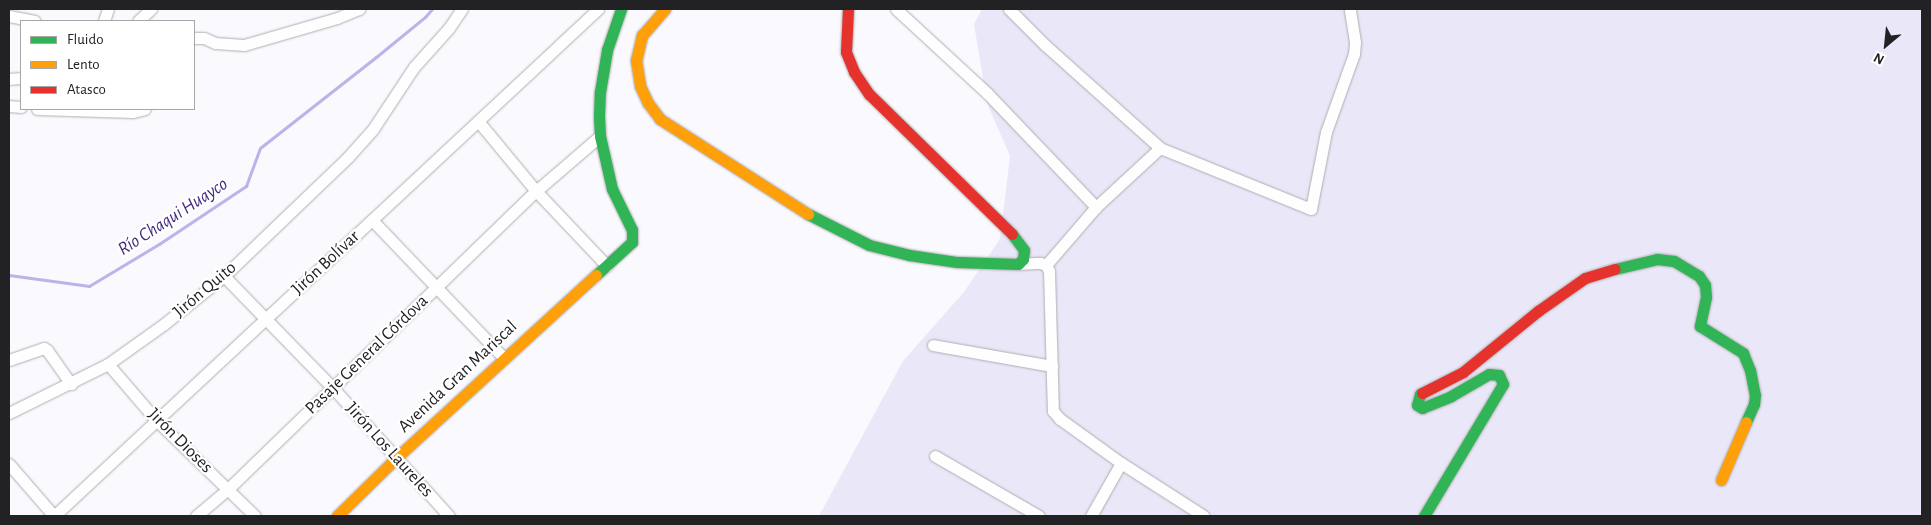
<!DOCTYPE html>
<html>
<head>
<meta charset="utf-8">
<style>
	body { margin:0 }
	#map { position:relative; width:1931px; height:525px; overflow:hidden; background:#faf9fe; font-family:"Alegreya Sans",sans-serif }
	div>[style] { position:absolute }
	.green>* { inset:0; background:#eae7f8 }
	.stream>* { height:3px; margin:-1.5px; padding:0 1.5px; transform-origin:1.5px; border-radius:1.5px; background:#bcb3e8 }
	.roads { filter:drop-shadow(0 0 1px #aeaeb1) drop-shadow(0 0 1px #aeaeb1) }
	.street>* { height:11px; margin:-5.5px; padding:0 5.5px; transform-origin:5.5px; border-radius:5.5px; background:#fefeff }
	.fast>* { height:11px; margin:-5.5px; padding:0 5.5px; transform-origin:5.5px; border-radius:5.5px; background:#30b455 }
	.slow>* { height:11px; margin:-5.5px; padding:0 5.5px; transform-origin:5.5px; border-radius:5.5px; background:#ff9f0a }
	.jam>* { height:11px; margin:-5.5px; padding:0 5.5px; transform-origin:5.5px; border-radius:5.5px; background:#e5322d }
	span { translate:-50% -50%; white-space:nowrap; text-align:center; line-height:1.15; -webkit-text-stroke:4.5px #fff; paint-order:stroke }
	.street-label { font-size:18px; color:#222225 }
	.water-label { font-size:19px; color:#432a80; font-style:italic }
	.frame { position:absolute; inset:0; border:10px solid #222225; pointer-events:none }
	.legend { position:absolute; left:20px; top:20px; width:175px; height:90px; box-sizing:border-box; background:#fff; border:1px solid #a7a7a8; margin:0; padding:6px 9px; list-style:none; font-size:15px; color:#222225 }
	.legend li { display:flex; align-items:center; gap:10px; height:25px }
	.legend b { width:25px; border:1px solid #a7a7a8 }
	.north { position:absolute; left:1861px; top:20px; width:50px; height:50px; -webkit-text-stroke:4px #fff; paint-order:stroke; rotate:208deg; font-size:14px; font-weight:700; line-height:20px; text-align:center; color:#222225 }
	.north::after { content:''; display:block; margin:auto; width:18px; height:22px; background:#222225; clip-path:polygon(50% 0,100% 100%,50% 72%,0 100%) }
</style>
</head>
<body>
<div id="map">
	<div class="green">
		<div style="clip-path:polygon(982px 9px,1922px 9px,1922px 516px,819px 516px,903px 361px,964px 292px,1000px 239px,1010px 156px,987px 103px,974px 24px)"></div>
	</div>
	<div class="stream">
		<div style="left:9px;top:275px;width:81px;rotate:7.8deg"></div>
		<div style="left:89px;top:286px;width:82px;rotate:-31deg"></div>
		<div style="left:159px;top:244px;width:105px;rotate:-33.7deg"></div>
		<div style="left:246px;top:186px;width:40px;rotate:-69.8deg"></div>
		<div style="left:260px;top:148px;width:147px;rotate:-38.1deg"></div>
		<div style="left:376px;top:57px;width:63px;rotate:-39.2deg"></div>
		<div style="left:425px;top:17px;width:11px;rotate:-49deg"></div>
	</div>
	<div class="roads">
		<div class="street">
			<div style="left:896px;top:9px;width:124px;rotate:42.7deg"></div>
			<div style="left:987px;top:93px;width:158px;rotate:46.3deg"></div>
			<div style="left:1009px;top:9px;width:51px;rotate:45deg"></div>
			<div style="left:1045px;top:45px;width:154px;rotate:41.8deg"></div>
			<div style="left:1160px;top:148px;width:163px;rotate:22deg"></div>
			<div style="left:1311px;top:209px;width:78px;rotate:-79deg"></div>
			<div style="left:1326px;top:132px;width:83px;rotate:-70.3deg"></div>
			<div style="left:1354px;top:54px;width:12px;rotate:-85deg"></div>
			<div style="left:1355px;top:42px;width:33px;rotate:-99deg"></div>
			<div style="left:9px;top:16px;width:26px;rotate:11deg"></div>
			<div style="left:104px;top:21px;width:13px;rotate:-72deg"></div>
			<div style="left:138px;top:21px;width:18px;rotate:-43deg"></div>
			<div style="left:194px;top:38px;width:10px"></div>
			<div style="left:204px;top:38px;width:12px;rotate:24deg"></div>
			<div style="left:215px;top:43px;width:29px;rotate:4deg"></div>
			<div style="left:244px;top:45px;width:97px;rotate:-16.2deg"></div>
			<div style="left:337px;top:18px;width:24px;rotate:-22deg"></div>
			<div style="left:9px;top:79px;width:12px;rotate:-5deg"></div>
			<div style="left:9px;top:106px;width:12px;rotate:5deg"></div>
			<div style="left:37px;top:109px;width:96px;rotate:1.8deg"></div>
			<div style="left:133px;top:112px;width:12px;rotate:-14deg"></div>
			<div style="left:478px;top:121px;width:91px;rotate:50.4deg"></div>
			<div style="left:536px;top:191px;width:103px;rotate:46.6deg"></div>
			<div style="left:372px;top:220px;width:191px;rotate:46.3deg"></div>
			<div style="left:1018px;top:264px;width:22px;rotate:-3deg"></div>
			<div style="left:1040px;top:263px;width:6px;rotate:18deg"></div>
			<div style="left:1046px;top:265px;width:7px;rotate:63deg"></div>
			<div style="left:1049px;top:271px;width:140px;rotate:88.4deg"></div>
			<div style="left:1053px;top:411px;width:11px;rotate:49deg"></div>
			<div style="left:1060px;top:419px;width:75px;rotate:35.8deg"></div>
			<div style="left:1121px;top:463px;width:98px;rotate:32.6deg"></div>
			<div style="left:1046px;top:265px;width:77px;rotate:-49.2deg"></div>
			<div style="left:1096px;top:207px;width:87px;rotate:-42.7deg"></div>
			<div style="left:224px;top:276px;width:155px;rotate:45.8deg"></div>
			<div style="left:332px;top:387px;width:174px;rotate:47.8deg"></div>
			<div style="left:933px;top:345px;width:121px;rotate:10deg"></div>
			<div style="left:9px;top:360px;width:37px;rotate:-19deg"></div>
			<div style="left:44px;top:348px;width:4px;rotate:34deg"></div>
			<div style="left:47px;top:350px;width:42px;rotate:54.8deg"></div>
			<div style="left:108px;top:364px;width:74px;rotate:49.4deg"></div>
			<div style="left:156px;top:420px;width:138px;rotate:44.1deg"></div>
			<div style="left:9px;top:413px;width:110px;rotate:-26.3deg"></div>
			<div style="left:108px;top:364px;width:69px;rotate:-35.5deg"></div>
			<div style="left:164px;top:324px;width:77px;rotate:-38.7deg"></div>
			<div style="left:224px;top:276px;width:172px;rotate:-43.8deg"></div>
			<div style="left:348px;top:157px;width:38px;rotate:-48deg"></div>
			<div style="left:373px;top:129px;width:74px;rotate:-56.5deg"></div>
			<div style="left:414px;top:67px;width:52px;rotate:-48.1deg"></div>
			<div style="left:449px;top:28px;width:23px;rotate:-56deg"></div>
			<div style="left:935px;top:456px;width:120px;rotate:30deg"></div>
			<div style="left:9px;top:464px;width:69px;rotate:49.1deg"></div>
			<div style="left:54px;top:516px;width:744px;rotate:-42.98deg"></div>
			<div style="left:196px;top:516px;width:42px;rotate:-40.2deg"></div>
			<div style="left:228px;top:489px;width:429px;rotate:-44.1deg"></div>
			<div style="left:536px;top:191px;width:84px;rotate:-40.7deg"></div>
			<div style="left:1091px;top:516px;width:61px;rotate:-60.5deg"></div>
		</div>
		<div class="fast">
			<div style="left:808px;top:214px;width:68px;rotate:26.9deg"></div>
			<div style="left:869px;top:245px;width:41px;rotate:14deg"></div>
			<div style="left:909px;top:255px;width:49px;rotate:8.3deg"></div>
			<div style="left:957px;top:262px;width:61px;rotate:1.9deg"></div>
			<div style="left:1018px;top:264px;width:7px;rotate:-45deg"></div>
			<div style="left:1023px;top:259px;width:9px;rotate:-84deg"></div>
			<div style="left:1024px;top:250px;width:20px;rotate:-127deg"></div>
			<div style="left:1615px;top:269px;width:43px;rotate:-13.4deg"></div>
			<div style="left:1657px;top:259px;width:17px;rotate:7deg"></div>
			<div style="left:1674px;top:261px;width:29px;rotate:31deg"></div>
			<div style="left:1699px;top:276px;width:11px;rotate:56deg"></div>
			<div style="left:1705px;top:285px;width:12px;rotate:85deg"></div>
			<div style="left:1706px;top:297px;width:30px;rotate:102deg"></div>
			<div style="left:1700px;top:326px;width:51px;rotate:32.1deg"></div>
			<div style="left:1743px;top:353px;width:18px;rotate:68deg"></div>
			<div style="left:1750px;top:370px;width:25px;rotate:79deg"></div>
			<div style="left:1755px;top:395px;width:9px;rotate:96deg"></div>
			<div style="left:1754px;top:404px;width:20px;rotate:114deg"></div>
			<div style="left:596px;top:275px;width:49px;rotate:-42.5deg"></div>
			<div style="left:632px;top:242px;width:12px;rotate:-90deg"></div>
			<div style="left:632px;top:230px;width:46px;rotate:-116deg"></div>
			<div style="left:612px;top:189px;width:54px;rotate:-102.8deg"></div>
			<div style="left:600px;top:136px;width:20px;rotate:-93deg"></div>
			<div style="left:599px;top:116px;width:24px;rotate:-88deg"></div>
			<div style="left:600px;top:92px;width:43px;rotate:-80.5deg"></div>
			<div style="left:607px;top:50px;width:43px;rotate:-71.1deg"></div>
			<div style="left:1422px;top:393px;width:2px;rotate:153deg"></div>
			<div style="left:1420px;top:394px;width:11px;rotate:105deg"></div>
			<div style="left:1417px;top:405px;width:6px;rotate:31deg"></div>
			<div style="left:1422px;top:408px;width:31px;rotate:-22deg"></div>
			<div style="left:1451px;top:396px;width:44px;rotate:-30.1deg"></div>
			<div style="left:1489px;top:374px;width:10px;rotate:6deg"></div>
			<div style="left:1499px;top:375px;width:10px;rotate:66deg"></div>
			<div style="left:1503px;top:384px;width:154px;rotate:120.9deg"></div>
		</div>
		<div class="slow">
			<div style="left:665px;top:9px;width:35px;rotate:131deg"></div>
			<div style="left:642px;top:35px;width:26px;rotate:103deg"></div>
			<div style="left:636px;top:60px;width:26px;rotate:81deg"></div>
			<div style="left:640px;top:86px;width:19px;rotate:65deg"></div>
			<div style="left:648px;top:103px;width:20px;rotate:53deg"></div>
			<div style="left:660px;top:119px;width:176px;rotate:32.7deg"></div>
			<div style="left:1721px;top:480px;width:63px;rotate:-66.7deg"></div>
			<div style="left:337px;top:516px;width:83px;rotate:-44.5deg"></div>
			<div style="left:396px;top:458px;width:271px;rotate:-42.5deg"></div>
		</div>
		<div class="jam">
			<div style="left:848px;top:9px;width:43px;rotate:92.7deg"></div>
			<div style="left:846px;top:52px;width:22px;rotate:68deg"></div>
			<div style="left:854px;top:72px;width:27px;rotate:56deg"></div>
			<div style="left:869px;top:94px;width:200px;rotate:44.4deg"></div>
			<div style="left:1422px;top:393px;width:46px;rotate:-27.1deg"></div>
			<div style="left:1463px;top:372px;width:97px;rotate:-39.1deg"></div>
			<div style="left:1538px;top:311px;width:57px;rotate:-35.1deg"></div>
			<div style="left:1585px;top:278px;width:31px;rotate:-17deg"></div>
		</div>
	</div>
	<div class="street-label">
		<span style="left:326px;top:263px;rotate:-43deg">Jirón Bolívar</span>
		<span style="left:205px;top:290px;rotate:-40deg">Jirón Quito</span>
		<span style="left:367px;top:355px;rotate:-44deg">Pasaje General Córdova</span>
		<span style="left:458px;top:377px;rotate:-43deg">Avenida Gran Mariscal</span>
		<span style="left:180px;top:441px;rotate:45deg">Jirón Dioses</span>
		<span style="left:389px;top:450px;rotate:48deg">Jirón Los Laureles</span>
	</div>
	<div class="water-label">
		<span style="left:173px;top:217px;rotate:-33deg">Río Chaqui Huayco</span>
	</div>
	<div class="frame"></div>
	<ul class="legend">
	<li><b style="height:6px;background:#30b455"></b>Fluido</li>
	<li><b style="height:6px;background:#ff9f0a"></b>Lento</li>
	<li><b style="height:6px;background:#e5322d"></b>Atasco</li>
	</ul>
	<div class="north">N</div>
</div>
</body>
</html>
